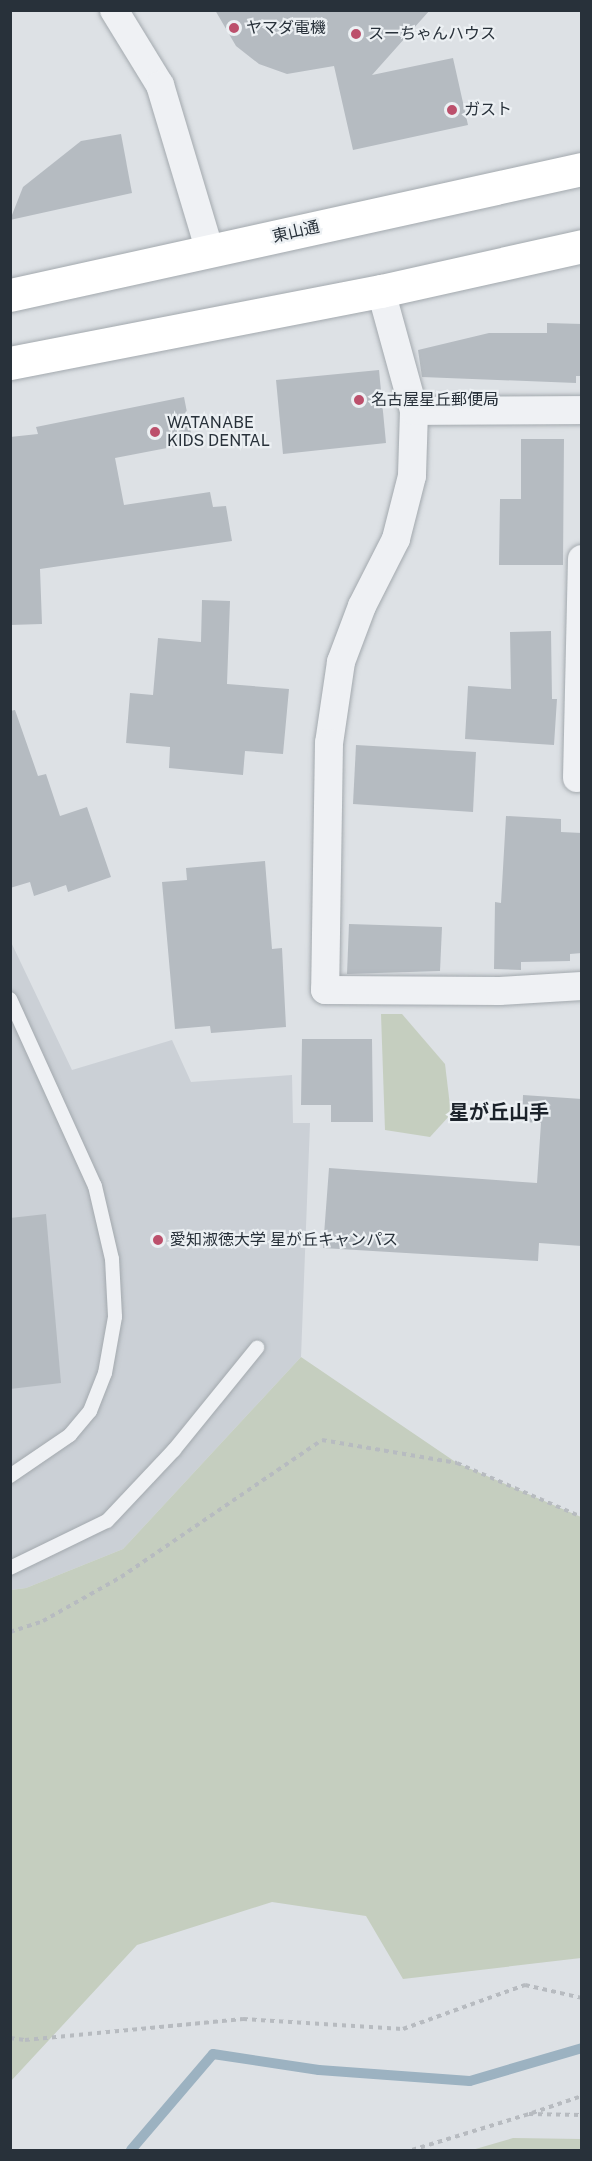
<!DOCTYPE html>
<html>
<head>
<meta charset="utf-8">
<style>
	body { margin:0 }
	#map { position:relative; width:592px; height:2161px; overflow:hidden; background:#dde1e5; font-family:"Public Sans","Noto Sans JP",sans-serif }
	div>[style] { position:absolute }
	.built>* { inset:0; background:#cbd0d6 }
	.green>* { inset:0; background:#c5cebf }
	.stream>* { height:10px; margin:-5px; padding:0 5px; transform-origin:5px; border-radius:5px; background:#9cb2c1 }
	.building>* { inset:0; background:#b5bbc1 }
	.path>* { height:4px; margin-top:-2px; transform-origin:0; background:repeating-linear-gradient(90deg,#b7bbc0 0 4.5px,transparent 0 9px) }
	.roads { filter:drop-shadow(0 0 2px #a3a9ae) drop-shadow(0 0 2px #a3a9ae) }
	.service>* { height:14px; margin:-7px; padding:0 7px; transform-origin:7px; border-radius:7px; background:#eff1f4 }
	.minor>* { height:28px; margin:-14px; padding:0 14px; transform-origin:14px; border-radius:14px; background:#eff1f4 }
	.primary>* { height:33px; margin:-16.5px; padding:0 16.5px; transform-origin:16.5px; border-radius:16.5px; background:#fff }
	.dots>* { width:16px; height:16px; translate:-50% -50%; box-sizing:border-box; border:3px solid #ecf0f3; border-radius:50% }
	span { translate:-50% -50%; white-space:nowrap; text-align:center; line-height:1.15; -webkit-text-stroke:4.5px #ecf0f3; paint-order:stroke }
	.poi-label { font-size:16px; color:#28313a }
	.left { translate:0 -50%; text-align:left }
	.street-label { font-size:16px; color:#28313a }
	.quarter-label { font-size:20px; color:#1b222a; font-weight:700 }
	.frame { position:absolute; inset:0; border:12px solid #28313a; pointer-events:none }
</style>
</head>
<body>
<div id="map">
	<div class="built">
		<div style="clip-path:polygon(10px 940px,72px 1070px,172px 1040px,191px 1082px,292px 1075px,293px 1123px,310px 1123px,301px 1357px,123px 1549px,26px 1588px,11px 1590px)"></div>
	</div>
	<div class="green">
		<div style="clip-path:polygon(381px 1014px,402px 1014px,445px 1064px,451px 1114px,430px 1137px,385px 1130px)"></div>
		<div style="clip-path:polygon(301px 1357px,457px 1463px,581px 1517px,581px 1958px,403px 1979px,366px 1916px,272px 1902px,137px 1945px,11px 2081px,11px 1590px,26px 1588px,123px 1549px)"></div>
		<div style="clip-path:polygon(513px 2138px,581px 2139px,581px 2150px,472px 2150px)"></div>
	</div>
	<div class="stream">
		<div style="left:131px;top:2150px;width:126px;rotate:-49.5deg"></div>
		<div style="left:213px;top:2054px;width:107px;rotate:8.6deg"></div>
		<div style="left:319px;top:2070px;width:151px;rotate:4.2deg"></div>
		<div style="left:470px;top:2081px;width:117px;rotate:-16.4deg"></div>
	</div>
	<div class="building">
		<div style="clip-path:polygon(215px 10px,430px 10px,372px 75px,453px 58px,468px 125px,353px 150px,334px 66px,287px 74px,259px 64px,236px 46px)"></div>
		<div style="clip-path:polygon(121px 134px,132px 193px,10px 220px,23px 187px,81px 141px)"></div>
		<div style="clip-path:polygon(547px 323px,582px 324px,582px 376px,576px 376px,576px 383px,422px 377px,418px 350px,489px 333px,547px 333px)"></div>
		<div style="clip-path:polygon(379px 370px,386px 443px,283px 454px,276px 380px)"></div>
		<div style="clip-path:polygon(184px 397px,193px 443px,115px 458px,124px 505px,210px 492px,213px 507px,226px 506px,232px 541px,40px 569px,42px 624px,10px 625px,10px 437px,38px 434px,36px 427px)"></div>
		<div style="clip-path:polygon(521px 439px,564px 439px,563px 565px,499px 565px,500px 499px,521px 499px)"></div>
		<div style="clip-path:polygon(202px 600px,230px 601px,227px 684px,289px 689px,283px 754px,245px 751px,243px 775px,169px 768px,170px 747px,126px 743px,130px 693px,153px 695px,158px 638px,201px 642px)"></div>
		<div style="clip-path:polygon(551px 631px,552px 699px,557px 699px,554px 745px,465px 739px,468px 686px,511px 689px,510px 632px)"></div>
		<div style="clip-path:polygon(15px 710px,38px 776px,46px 774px,60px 816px,87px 807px,111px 877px,68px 892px,66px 885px,34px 896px,30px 882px,10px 888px,10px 711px)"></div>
		<div style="clip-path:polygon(356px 745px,476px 752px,473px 812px,353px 804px)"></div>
		<div style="clip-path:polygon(506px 816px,561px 819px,561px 832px,582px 833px,582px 953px,570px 954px,570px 961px,521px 962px,521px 970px,494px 969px,495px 902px,501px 903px)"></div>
		<div style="clip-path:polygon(265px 861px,272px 949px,282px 948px,286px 1027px,211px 1033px,210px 1026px,175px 1029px,162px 882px,187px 880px,186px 868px)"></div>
		<div style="clip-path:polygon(349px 924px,442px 927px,440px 971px,347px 974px)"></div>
		<div style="clip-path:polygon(302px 1039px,372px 1039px,373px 1122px,331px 1122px,331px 1105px,301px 1105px)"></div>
		<div style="clip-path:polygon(523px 1095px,582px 1099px,582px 1246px,539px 1243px,538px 1261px,323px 1248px,329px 1168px,537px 1183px,541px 1123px,522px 1122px)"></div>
		<div style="clip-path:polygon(46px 1214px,61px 1383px,10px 1389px,10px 1218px)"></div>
	</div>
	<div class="path">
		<div style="left:10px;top:1632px;width:35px;rotate:-18deg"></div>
		<div style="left:43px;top:1621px;width:90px;rotate:-29.4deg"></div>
		<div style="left:121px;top:1577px;width:243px;rotate:-34.3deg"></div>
		<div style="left:322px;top:1440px;width:137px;rotate:9.7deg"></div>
		<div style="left:457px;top:1463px;width:136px;rotate:23.4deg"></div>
		<div style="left:10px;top:2038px;width:15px;rotate:8deg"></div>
		<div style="left:25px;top:2040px;width:219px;rotate:-5.5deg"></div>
		<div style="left:243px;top:2019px;width:160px;rotate:3.6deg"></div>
		<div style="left:403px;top:2029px;width:130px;rotate:-19.8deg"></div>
		<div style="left:525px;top:1985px;width:58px;rotate:12.8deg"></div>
		<div style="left:532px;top:2113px;width:53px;rotate:-18.8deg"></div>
		<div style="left:412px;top:2150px;width:122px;rotate:-17.1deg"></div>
		<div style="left:529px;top:2114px;width:53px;rotate:1.1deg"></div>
	</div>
	<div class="roads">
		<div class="service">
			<div style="left:10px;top:999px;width:205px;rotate:65.6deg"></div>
			<div style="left:95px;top:1186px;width:75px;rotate:76.9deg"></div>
			<div style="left:112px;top:1259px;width:58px;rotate:87deg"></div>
			<div style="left:115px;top:1317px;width:57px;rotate:100.1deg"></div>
			<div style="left:105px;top:1373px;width:41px;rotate:111.5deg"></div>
			<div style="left:90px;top:1411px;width:31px;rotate:130deg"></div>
			<div style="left:70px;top:1435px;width:73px;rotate:145.7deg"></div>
			<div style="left:10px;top:1568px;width:108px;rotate:-25.9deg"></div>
			<div style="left:107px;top:1521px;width:98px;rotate:-46.7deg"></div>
			<div style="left:174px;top:1450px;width:132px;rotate:-50.9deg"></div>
		</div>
		<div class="minor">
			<div style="left:114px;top:10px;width:88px;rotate:58.5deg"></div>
			<div style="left:160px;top:85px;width:174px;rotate:73.3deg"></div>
			<div style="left:381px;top:291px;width:124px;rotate:74.6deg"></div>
			<div style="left:414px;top:411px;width:65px;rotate:91.8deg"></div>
			<div style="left:412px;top:476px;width:65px;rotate:104.3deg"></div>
			<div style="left:396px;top:539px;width:75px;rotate:116.9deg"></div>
			<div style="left:362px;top:606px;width:60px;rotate:110.6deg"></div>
			<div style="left:341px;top:662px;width:82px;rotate:98.4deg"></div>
			<div style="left:329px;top:743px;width:247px;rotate:90.9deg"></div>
			<div style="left:325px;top:990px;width:175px;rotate:0.3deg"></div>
			<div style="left:500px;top:991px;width:82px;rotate:-3.5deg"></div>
			<div style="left:414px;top:411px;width:168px;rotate:-0.3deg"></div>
			<div style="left:577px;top:778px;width:219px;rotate:-88.7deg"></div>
		</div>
		<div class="primary">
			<div style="left:10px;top:295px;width:586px;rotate:-12.42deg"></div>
			<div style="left:10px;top:363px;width:378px;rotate:-11deg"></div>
			<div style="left:381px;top:291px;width:206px;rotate:-12.6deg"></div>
		</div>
	</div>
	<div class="dots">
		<div style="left:234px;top:28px;background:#bc506c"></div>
		<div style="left:356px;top:34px;background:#bc506c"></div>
		<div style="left:452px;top:110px;background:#bc506c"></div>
		<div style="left:359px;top:400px;background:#bc506c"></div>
		<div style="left:155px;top:432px;background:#bc506c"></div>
		<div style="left:158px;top:1240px;background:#bc506c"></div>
	</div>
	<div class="poi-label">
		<span class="left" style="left:246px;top:28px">ヤマダ電機</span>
		<span class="left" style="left:368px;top:34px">スーちゃんハウス</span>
		<span class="left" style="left:464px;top:110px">ガスト</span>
		<span class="left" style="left:371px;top:400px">名古屋星丘郵便局</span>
		<span class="left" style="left:167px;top:432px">WATANABE<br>KIDS DENTAL</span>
		<span class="left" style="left:170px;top:1240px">愛知淑徳大学 星が丘キャンパス</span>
	</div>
	<div class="street-label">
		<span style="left:296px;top:232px;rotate:-13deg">東山通</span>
	</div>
	<div class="quarter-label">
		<span style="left:499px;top:1112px">星が丘山手</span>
	</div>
	<div class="frame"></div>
</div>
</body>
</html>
